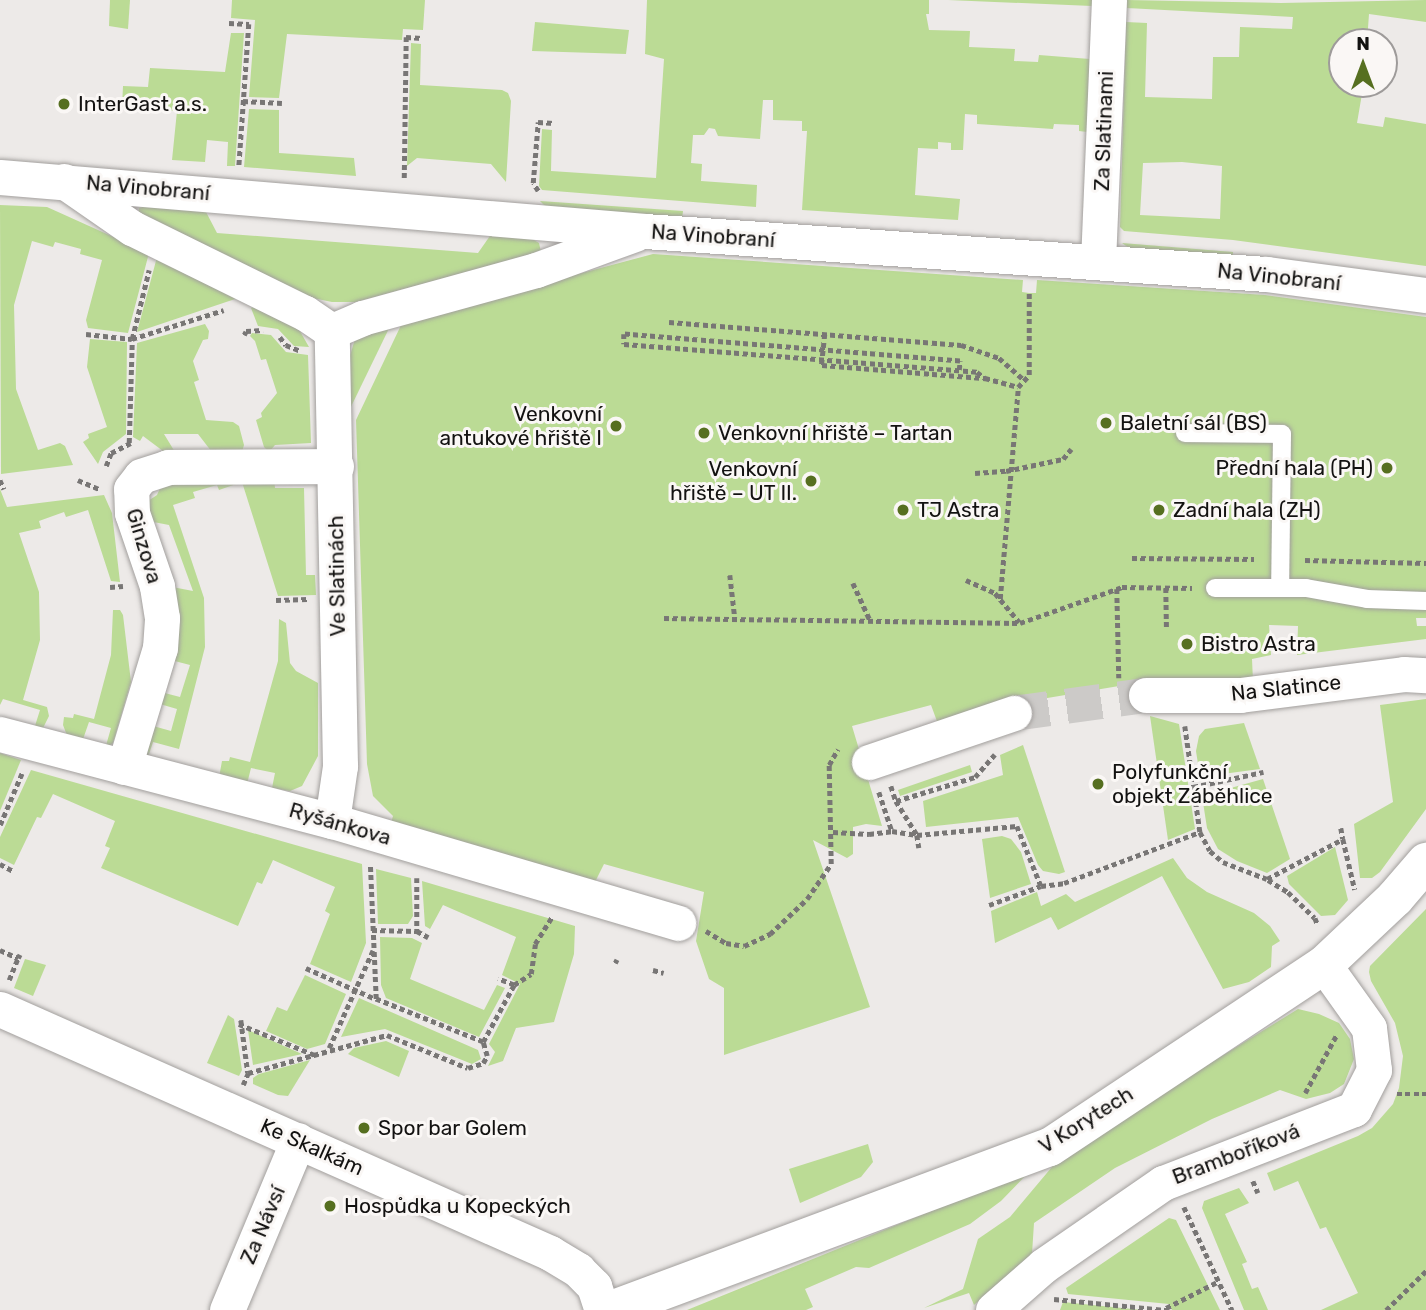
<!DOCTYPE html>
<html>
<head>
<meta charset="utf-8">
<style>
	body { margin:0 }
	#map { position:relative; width:1426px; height:1310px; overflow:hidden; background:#edeae8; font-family:Rubik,sans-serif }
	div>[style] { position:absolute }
	.green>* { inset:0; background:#bbdb95 }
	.minor-tunnel>* { height:35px; margin-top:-17.5px; transform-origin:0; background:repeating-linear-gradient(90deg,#cccac8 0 35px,transparent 0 53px) }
	.path>* { height:4.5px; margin-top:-2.25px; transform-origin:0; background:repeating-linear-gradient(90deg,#787675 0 5px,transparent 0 8.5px) }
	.roads { filter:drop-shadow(0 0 2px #a29f9d) drop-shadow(0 0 2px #a29f9d) }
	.service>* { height:18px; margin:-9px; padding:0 9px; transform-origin:9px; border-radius:9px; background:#fff }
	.minor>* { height:35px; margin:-17.5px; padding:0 17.5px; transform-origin:17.5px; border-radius:17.5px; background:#fff }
	.tertiary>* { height:38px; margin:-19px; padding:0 19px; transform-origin:19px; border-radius:19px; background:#fff }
	.dots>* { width:19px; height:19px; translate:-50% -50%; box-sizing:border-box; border:4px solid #faf7f5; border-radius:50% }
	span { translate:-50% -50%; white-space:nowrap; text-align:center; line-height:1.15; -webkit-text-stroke:6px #faf7f5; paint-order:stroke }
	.poi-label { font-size:21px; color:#131211 }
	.left { translate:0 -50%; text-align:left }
	.right { translate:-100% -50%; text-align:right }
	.street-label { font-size:21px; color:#131211 }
	.north { position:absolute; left:1328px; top:28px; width:70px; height:70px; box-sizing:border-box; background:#faf7f5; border:2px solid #9e9b9a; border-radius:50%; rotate:0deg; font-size:19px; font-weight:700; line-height:28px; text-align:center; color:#131211 }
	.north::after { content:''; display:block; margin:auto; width:24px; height:32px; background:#566f20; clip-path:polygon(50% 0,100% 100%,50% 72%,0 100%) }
</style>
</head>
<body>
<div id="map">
	<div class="green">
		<div style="clip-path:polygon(110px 0,130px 0,128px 29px,109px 26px)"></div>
		<div style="clip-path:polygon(232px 0,425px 0,423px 30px,403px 29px,402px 40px,287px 34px,279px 98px,249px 97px,255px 20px,231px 18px)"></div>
		<div style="clip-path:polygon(647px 0,929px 0,929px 14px,926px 14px,929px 30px,970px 31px,969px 47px,1015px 49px,1014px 61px,1038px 62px,1039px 55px,1090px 59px,1087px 132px,1079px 131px,1079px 125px,1054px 124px,1053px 129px,977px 124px,977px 115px,965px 114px,963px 150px,951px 150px,951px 143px,938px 142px,938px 149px,918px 148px,915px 195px,960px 199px,958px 220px,802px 210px,807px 131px,802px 131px,802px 121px,773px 120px,773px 100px,763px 100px,760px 139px,718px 136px,715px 129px,709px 128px,704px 135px,693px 135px,691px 163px,702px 164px,701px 181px,757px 185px,756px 207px,542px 190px,539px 186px,542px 129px,552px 130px,551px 171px,656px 178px,664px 59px,645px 54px)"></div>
		<div style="clip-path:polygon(948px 0,1092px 0,1092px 6px)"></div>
		<div style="clip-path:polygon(evenodd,1127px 0,1281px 3px,1426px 0,1426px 22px,1369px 14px,1367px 42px,1342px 42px,1342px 84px,1366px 84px,1366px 88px,1363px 88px,1357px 123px,1383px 127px,1385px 117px,1426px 124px,1426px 266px,1233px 240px,1124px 231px,1120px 227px,1126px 22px,1147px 23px,1145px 97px,1212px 99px,1213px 57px,1239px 57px,1240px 27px,1292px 29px,1293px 17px,1127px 8px,1127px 0,1182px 162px,1222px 166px,1220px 219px,1140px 215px,1143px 163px,1182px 162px)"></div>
		<div style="clip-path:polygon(535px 22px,629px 30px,626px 54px,532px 51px)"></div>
		<div style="clip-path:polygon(231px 33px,244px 33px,235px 166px,227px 166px,228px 142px,207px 140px,205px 162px,172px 160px,177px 111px,122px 107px,123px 86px,148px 87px,150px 68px,225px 72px)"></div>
		<div style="clip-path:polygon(411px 43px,421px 44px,420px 85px,502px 90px,508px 93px,511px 101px,506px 182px,491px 164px,417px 158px,407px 166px)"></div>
		<div style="clip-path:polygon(249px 109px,279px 110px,279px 153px,354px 158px,356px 176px,244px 167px)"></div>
		<div style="clip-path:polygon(540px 201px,683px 211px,682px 219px,546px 207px)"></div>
		<div style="clip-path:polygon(0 205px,47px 207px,149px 253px,128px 333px,88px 328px,86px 320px,102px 260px,80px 254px,81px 249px,55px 242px,53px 247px,32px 241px,14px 305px,16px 389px,38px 450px,60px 443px,65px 446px,73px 465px,1px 474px)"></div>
		<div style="clip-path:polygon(150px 205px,205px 210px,217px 233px,478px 253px,492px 233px,529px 237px,539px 243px,541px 252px,356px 302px,332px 302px,298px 295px,139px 216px,139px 208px)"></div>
		<div style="clip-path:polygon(1122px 243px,1233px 252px,1233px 261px,1133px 251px)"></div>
		<div style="clip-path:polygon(653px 254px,1023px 280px,1022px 292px,1029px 293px,1036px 293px,1037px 280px,1265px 295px,1426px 317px,1426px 618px,1416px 618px,1417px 626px,1426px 626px,1426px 639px,1297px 655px,1298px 626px,1269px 625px,1271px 655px,1252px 659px,1253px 681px,1119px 686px,1012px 704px,938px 724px,931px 705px,852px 726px,882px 826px,866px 824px,853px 827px,853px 854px,847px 858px,813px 840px,870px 1007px,724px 1055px,724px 988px,709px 979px,696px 941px,704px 892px,604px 864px,593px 886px,390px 826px,393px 816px,373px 796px,367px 764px,356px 420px,403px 321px)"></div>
		<div style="clip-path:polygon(157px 257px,189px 276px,191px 272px,244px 296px,137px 332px)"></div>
		<div style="clip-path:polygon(261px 304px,297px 326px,309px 347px,294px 346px,278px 329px,258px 326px,251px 308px)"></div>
		<div style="clip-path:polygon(396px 314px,347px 415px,349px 359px,355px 339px)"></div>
		<div style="clip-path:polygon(205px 324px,209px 331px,208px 339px,203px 340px,193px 361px,199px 380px,194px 382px,206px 420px,233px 422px,239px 426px,244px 445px,242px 452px,215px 456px,198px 434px,164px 434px,178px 457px,163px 451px,143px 436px,140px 441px,133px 437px,137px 343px)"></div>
		<div style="clip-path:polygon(252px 333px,271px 335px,286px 352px,308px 355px,311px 443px,275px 445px,269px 452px,264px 447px,256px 420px,262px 417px,261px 413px,277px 393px,266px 359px,261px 360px,255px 341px,250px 336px)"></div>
		<div style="clip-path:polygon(90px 339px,127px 342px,126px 434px,103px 452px,98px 464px,83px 442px,89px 438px,88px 434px,107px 427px,87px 367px)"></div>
		<div style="clip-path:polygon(160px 477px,274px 477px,275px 488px,304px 488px,306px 575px,315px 575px,316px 595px,278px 596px,242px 482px,219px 490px,217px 485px,193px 492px,195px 498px,173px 505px,204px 598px,205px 647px,179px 749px,153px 742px,147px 760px,144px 752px,146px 724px,171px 731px,177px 709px,153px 702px,157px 691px,180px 697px,190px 665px,167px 659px,162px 585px,193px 591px,169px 525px,143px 520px,148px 501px,157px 495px,161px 486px)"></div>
		<div style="clip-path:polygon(0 489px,7px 507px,104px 495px,112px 513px,120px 582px,111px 581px,88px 510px,66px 517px,64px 512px,39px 521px,41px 528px,19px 533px,39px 592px,40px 640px,23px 700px,47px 707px,49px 716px,43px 728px,34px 729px,40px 710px,3px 699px,0 705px)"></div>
		<div style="clip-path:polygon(113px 610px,120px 610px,123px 615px,131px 682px,113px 743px,105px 749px,111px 728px,89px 722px,82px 742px,68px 738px,63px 725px,64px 717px,73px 718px,74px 714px,94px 719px,111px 655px)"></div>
		<div style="clip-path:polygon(279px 619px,286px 623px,290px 663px,296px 671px,318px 683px,318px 756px,302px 786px,290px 791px,272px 788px,275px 773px,251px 768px,246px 788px,220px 778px,220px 772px,222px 761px,229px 761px,230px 757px,250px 762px,278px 661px)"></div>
		<div style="clip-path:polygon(1426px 699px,1426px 809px,1380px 872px,1372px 878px,1360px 878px,1354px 824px,1393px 802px,1380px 705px)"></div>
		<div style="clip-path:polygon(1150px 716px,1179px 724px,1195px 829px,1168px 840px)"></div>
		<div style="clip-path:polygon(1244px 723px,1260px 769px,1200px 777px,1196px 751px,1199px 736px,1205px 729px)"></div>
		<div style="clip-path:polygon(1023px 745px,1065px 872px,1059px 874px,1043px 871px,1038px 865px,1018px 817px,926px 827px,923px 801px,1003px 775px,1000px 755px)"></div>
		<div style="clip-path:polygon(0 753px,21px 760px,0 811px)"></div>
		<div style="clip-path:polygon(970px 765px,972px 772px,900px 796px,898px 790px)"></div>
		<div style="clip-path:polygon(31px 770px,362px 864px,366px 943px,351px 982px,310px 964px,330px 914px,325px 911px,335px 887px,273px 860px,262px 884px,257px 882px,238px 926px,101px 868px,110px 848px,105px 846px,115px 821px,53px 794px,41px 818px,37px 817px,14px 865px,0 858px,0 837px)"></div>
		<div style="clip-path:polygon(1263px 779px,1290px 859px,1267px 873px,1237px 861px,1218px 849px,1207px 828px,1202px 796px)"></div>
		<div style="clip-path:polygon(1002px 836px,1011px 839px,1021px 852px,1031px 884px,990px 898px,982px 839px)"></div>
		<div style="clip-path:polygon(1335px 847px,1348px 900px,1335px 915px,1321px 916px,1289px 884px,1287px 876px)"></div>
		<div style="clip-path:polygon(1173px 858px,1187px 878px,1207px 892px,1254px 913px,1270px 926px,1280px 941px,1272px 946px,1271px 967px,1249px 982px,1223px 989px,1162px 876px,1058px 930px,1051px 917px,995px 943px,991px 911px,1037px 892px,1041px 906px,1066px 894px,1075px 902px)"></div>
		<div style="clip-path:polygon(376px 869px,411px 878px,413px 916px,408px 924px,378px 924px)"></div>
		<div style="clip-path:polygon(422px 881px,575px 926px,574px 954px,554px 1022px,516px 1028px,503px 1061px,488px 1066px,495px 1052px,489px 1044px,520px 984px,502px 975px,516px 937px,443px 905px,430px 929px,425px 926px)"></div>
		<div style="clip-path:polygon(1426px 909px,1426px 1310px,1321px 1310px,1358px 1293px,1326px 1227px,1320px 1229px,1298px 1181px,1274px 1191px,1267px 1173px,1358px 1136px,1372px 1128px,1393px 1104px,1399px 1088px,1403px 1056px,1395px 1023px,1371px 981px,1369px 972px,1370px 966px)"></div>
		<div style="clip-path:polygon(380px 937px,412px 938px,422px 943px,410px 979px,484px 1010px,497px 985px,505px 988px,479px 1037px,386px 998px,381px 985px)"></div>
		<div style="clip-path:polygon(25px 959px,46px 965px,33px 996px,14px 988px)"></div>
		<div style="clip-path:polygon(305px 975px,346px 994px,325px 1044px,307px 1049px,266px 1031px,277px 1007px,287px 1011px)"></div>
		<div style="clip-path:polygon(359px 998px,478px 1050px,481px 1059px,472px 1064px,385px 1029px,341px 1037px)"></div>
		<div style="clip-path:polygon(1298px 1009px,1319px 1014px,1339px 1023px,1350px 1039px,1354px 1059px,1344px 1084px,1330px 1093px,1306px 1099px,1280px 1090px,1212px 1119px,1115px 1168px,1034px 1223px,1032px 1254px,974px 1305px,969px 1293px,924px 1308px,963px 1289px,978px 1239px,1010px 1217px,1062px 1155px)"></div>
		<div style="clip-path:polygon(228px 1015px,234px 1019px,242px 1070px,239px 1076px,207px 1063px)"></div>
		<div style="clip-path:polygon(248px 1030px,302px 1054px,253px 1065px)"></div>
		<div style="clip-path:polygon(386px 1041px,409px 1051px,399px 1077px,348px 1054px,354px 1048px)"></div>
		<div style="clip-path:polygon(310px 1060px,288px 1096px,278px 1095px,253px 1084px,253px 1078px,259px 1074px)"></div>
		<div style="clip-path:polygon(868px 1144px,873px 1162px,861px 1177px,800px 1203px,789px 1169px)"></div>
		<div style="clip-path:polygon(1030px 1171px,1001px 1201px,970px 1224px,869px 1268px,856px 1267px,805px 1289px,813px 1307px,806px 1310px,687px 1310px)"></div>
		<div style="clip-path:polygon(1239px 1188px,1249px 1203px,1225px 1214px,1247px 1262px,1242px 1264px,1252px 1289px,1258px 1287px,1268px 1310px,1244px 1310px,1202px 1208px,1204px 1201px)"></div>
		<div style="clip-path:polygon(1169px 1218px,1176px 1220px,1220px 1310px,1172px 1310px,1169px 1304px,1068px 1294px,1066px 1288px)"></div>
		<div style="clip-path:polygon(1063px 1302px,1142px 1310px,1060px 1310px)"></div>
	</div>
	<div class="minor-tunnel">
		<div style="left:1014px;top:713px;width:133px;rotate:-7.8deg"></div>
	</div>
	<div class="path">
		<div style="left:229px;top:23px;width:20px;rotate:3deg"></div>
		<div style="left:249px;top:24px;width:143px;rotate:94deg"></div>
		<div style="left:243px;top:101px;width:39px;rotate:3deg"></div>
		<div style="left:404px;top:178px;width:141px;rotate:-89.2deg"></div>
		<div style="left:406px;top:37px;width:16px;rotate:4deg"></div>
		<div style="left:538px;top:191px;width:9px;rotate:-122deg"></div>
		<div style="left:533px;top:183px;width:61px;rotate:-85.3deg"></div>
		<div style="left:538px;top:122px;width:16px;rotate:4deg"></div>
		<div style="left:669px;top:322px;width:293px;rotate:4.5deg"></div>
		<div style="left:961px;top:345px;width:40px;rotate:18.9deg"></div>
		<div style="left:999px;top:358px;width:33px;rotate:41deg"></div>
		<div style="left:86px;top:334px;width:46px;rotate:6.2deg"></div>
		<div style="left:132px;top:339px;width:96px;rotate:-17.5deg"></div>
		<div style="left:825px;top:334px;width:31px;rotate:96deg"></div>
		<div style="left:822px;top:365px;width:164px;rotate:4.6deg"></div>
		<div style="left:985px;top:378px;width:34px;rotate:15deg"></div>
		<div style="left:244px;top:335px;width:4px;rotate:-63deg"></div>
		<div style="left:246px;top:331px;width:17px;rotate:-3deg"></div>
		<div style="left:280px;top:337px;width:10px;rotate:53deg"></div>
		<div style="left:286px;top:345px;width:16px;rotate:22deg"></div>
		<div style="left:959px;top:370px;width:9px;rotate:-84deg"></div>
		<div style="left:960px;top:361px;width:337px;rotate:-175.4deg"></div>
		<div style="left:624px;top:334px;width:10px;rotate:90deg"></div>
		<div style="left:624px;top:344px;width:354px;rotate:4.5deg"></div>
		<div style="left:977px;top:372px;width:10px;rotate:37deg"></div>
		<div style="left:129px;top:443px;width:104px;rotate:-88.3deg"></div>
		<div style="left:132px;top:339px;width:71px;rotate:-76.2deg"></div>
		<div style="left:106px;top:466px;width:14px;rotate:-69deg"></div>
		<div style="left:111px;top:453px;width:22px;rotate:-27deg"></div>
		<div style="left:975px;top:473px;width:31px;rotate:-4deg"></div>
		<div style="left:1006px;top:471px;width:58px;rotate:-11.9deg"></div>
		<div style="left:1063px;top:459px;width:13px;rotate:-51deg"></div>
		<div style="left:0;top:480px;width:10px;rotate:66deg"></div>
		<div style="left:78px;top:480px;width:23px;rotate:23deg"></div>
		<div style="left:1132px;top:558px;width:122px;rotate:0.5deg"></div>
		<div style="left:1305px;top:560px;width:121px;rotate:1.4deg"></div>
		<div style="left:730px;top:575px;width:43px;rotate:83.4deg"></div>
		<div style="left:966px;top:580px;width:32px;rotate:24deg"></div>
		<div style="left:995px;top:593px;width:38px;rotate:50deg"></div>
		<div style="left:853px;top:583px;width:41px;rotate:65.3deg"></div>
		<div style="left:110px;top:587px;width:13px;rotate:-4deg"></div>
		<div style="left:1166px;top:588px;width:39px;rotate:89deg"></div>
		<div style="left:1117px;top:589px;width:89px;rotate:88.7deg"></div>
		<div style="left:1000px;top:599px;width:213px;rotate:-85.1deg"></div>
		<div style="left:1018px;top:387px;width:16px;rotate:-47deg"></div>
		<div style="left:1029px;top:375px;width:82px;rotate:-90deg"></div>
		<div style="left:276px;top:600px;width:32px;rotate:-2deg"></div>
		<div style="left:664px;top:618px;width:356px;rotate:0.8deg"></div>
		<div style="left:1020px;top:623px;width:108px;rotate:-19.4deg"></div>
		<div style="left:1122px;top:587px;width:70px;rotate:0.8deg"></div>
		<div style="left:1185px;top:726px;width:107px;rotate:81.9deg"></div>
		<div style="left:891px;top:786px;width:16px;rotate:72deg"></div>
		<div style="left:896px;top:801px;width:83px;rotate:-16.9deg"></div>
		<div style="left:975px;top:777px;width:30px;rotate:-49deg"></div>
		<div style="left:1193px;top:787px;width:72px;rotate:-12.1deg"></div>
		<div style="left:879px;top:792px;width:41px;rotate:71.6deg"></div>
		<div style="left:896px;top:801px;width:40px;rotate:58deg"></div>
		<div style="left:917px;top:835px;width:13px;rotate:81deg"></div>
		<div style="left:0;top:825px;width:56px;rotate:-67.1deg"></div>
		<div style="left:1341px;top:828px;width:11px;rotate:80deg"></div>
		<div style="left:833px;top:832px;width:36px;rotate:3deg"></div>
		<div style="left:869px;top:834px;width:23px;rotate:-7deg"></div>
		<div style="left:892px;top:831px;width:25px;rotate:9deg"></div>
		<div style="left:917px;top:835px;width:100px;rotate:-5.1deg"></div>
		<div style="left:1017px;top:826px;width:65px;rotate:68.2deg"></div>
		<div style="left:1041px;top:886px;width:23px;rotate:-7deg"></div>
		<div style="left:1064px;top:883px;width:145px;rotate:-20.6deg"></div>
		<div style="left:1200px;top:832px;width:21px;rotate:62deg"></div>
		<div style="left:1210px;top:851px;width:17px;rotate:40deg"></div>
		<div style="left:1223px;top:862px;width:47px;rotate:21.1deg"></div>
		<div style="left:1267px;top:879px;width:86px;rotate:-27.8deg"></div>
		<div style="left:1343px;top:839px;width:52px;rotate:76.8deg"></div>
		<div style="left:0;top:864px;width:15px;rotate:28deg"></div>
		<div style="left:417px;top:878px;width:53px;rotate:90deg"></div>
		<div style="left:417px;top:931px;width:13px;rotate:29deg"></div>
		<div style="left:1268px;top:880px;width:23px;rotate:31deg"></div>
		<div style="left:1288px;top:892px;width:37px;rotate:44deg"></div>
		<div style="left:1315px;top:918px;width:8px;rotate:67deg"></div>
		<div style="left:989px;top:905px;width:55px;rotate:-20.1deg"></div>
		<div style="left:372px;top:930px;width:45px;rotate:1.3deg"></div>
		<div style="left:706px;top:931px;width:23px;rotate:31deg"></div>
		<div style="left:726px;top:943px;width:18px;rotate:9deg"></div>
		<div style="left:744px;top:946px;width:29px;rotate:-25deg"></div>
		<div style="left:770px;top:934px;width:51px;rotate:-43.4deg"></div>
		<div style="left:807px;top:899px;width:42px;rotate:-55.6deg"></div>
		<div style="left:831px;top:864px;width:99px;rotate:-91.2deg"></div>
		<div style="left:829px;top:765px;width:18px;rotate:-61deg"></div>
		<div style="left:0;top:950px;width:20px;rotate:24deg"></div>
		<div style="left:18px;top:958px;width:4px;rotate:-63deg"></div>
		<div style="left:615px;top:963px;width:4px;rotate:-63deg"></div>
		<div style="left:306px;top:968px;width:77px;rotate:23.9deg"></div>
		<div style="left:653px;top:970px;width:11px;rotate:15deg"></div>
		<div style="left:9px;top:980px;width:24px;rotate:-68deg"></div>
		<div style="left:514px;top:985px;width:20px;rotate:-33deg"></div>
		<div style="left:531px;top:974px;width:30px;rotate:-82deg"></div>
		<div style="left:535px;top:944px;width:32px;rotate:-58deg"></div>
		<div style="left:241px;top:1020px;width:53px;rotate:82.5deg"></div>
		<div style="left:239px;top:1024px;width:82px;rotate:22.2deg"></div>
		<div style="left:483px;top:1042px;width:65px;rotate:-61.5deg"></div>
		<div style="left:514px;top:985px;width:17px;rotate:-159deg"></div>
		<div style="left:329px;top:1048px;width:107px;rotate:-65.8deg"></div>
		<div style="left:243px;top:1085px;width:13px;rotate:-67deg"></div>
		<div style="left:248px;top:1073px;width:144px;rotate:-15.3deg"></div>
		<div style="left:387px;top:1035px;width:87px;rotate:22.2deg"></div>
		<div style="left:468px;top:1068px;width:16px;rotate:-18deg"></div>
		<div style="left:483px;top:1063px;width:8px;rotate:-60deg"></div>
		<div style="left:487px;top:1056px;width:15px;rotate:-106deg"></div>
		<div style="left:483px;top:1042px;width:115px;rotate:-158.1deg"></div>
		<div style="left:376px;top:999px;width:135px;rotate:-92.5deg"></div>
		<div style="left:1305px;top:1093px;width:65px;rotate:-61.5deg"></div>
		<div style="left:1397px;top:1094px;width:29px"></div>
		<div style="left:1253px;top:1181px;width:13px;rotate:67deg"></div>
		<div style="left:1184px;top:1207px;width:114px;rotate:65deg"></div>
		<div style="left:1054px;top:1299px;width:114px;rotate:5.6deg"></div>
		<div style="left:1166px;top:1308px;width:59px;rotate:-27deg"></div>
		<div style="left:1386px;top:1310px;width:56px;rotate:-44.3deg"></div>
	</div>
	<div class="roads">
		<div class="service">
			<div style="left:1185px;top:433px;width:97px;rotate:0.6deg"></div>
			<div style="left:1282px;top:434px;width:153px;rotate:90.7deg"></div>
			<div style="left:1215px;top:588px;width:91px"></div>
			<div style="left:1306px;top:588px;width:62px;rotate:10.2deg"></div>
			<div style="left:1367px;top:599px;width:59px;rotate:1.9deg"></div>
		</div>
		<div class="minor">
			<div style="left:0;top:177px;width:647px;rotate:4.79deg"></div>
			<div style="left:645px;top:231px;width:622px;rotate:3.96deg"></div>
			<div style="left:1266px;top:274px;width:161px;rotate:7.5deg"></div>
			<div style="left:64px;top:181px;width:83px;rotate:34.7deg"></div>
			<div style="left:132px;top:228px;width:193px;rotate:26.2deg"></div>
			<div style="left:305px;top:313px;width:32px;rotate:34deg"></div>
			<div style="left:1098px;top:262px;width:262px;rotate:-87.6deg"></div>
			<div style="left:332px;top:331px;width:33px;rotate:-23deg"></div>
			<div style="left:362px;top:318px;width:180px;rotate:-15.4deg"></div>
			<div style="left:536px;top:270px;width:105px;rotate:-20deg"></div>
			<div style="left:1146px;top:695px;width:94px"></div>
			<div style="left:1240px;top:695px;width:165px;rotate:-7.3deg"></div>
			<div style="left:1404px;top:674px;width:22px;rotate:3deg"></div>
			<div style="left:0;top:734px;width:343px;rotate:14.7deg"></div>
			<div style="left:332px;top:821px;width:361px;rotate:16.4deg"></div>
			<div style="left:869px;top:762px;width:153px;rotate:-18.7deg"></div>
			<div style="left:124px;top:767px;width:124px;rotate:-73.2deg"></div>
			<div style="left:160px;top:648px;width:30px;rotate:-86deg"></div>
			<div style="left:162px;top:618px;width:32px;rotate:-99deg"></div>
			<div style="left:157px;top:586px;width:77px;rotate:-108.9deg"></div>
			<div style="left:132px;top:513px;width:24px;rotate:-92deg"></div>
			<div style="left:131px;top:489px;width:16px;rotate:-52deg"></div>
			<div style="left:141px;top:476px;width:28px;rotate:-18deg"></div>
			<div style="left:168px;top:467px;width:168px;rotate:-0.3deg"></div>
			<div style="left:332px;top:821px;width:56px;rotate:-81.7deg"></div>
			<div style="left:340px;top:766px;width:435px;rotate:-91.1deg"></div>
			<div style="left:0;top:1009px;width:602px;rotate:23.92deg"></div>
			<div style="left:550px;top:1253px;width:33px;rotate:31deg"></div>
			<div style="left:578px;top:1270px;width:23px;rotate:45deg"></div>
			<div style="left:594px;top:1286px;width:25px;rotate:72deg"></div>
			<div style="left:227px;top:1310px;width:184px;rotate:-67.3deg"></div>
			<div style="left:993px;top:1310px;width:67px;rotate:-41.3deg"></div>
			<div style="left:1043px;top:1266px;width:146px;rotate:-34.7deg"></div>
			<div style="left:1163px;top:1183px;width:205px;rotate:-21.2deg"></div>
			<div style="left:1354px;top:1109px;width:44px;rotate:-62.9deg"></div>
			<div style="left:1374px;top:1070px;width:42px;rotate:-96.8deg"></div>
			<div style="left:1369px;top:1028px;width:77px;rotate:-125.5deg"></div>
		</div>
		<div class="tertiary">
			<div style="left:611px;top:1310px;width:468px;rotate:-20.4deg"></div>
			<div style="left:1050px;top:1147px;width:329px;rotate:-33.6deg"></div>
			<div style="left:1324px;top:965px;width:98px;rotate:-43.3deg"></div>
			<div style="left:1395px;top:898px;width:48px;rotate:-49.3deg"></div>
		</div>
	</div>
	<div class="dots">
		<div style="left:64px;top:104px;background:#566f20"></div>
		<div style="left:1106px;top:423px;background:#566f20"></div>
		<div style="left:616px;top:426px;background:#566f20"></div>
		<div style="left:704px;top:433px;background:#566f20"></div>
		<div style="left:1387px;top:468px;background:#566f20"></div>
		<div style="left:811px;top:481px;background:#566f20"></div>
		<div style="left:903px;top:510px;background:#566f20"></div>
		<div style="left:1159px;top:510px;background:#566f20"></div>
		<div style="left:1187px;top:644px;background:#566f20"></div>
		<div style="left:1098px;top:784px;background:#566f20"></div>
		<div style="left:364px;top:1128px;background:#566f20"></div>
		<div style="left:330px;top:1206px;background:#566f20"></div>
	</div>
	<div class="poi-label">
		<span class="left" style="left:78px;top:104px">InterGast a.s.</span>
		<span class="right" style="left:602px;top:426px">Venkovní<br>antukové hřiště I</span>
		<span class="left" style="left:1120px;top:423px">Baletní sál (BS)</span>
		<span class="left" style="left:718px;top:433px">Venkovní hřiště – Tartan</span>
		<span class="right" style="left:1373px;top:468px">Přední hala (PH)</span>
		<span class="right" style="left:797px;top:481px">Venkovní<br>hřiště – UT II.</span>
		<span class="left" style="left:917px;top:510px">TJ Astra</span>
		<span class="left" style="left:1173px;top:510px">Zadní hala (ZH)</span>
		<span class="left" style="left:1201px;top:644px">Bistro Astra</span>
		<span class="left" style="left:1112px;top:784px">Polyfunkční<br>objekt Záběhlice</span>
		<span class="left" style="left:378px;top:1128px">Spor bar Golem</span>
		<span class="left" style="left:344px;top:1206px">Hospůdka u Kopeckých</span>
	</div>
	<div class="street-label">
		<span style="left:1104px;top:131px;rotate:-88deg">Za Slatinami</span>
		<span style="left:148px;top:188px;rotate:5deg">Na Vinobraní</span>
		<span style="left:713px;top:236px;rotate:4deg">Na Vinobraní</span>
		<span style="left:1279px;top:277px;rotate:6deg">Na Vinobraní</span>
		<span style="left:144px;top:546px;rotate:73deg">Ginzova</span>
		<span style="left:337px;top:576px;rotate:-91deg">Ve Slatinách</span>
		<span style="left:1286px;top:688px;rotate:-6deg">Na Slatince</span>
		<span style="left:340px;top:824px;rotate:16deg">Ryšánkova</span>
		<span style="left:1086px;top:1120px;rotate:-32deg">V Korytech</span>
		<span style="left:312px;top:1147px;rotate:24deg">Ke Skalkám</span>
		<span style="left:1236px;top:1154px;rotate:-21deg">Bramboříková</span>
		<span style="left:263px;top:1225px;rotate:-67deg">Za Návsí</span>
	</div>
	<div class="north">N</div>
</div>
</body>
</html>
